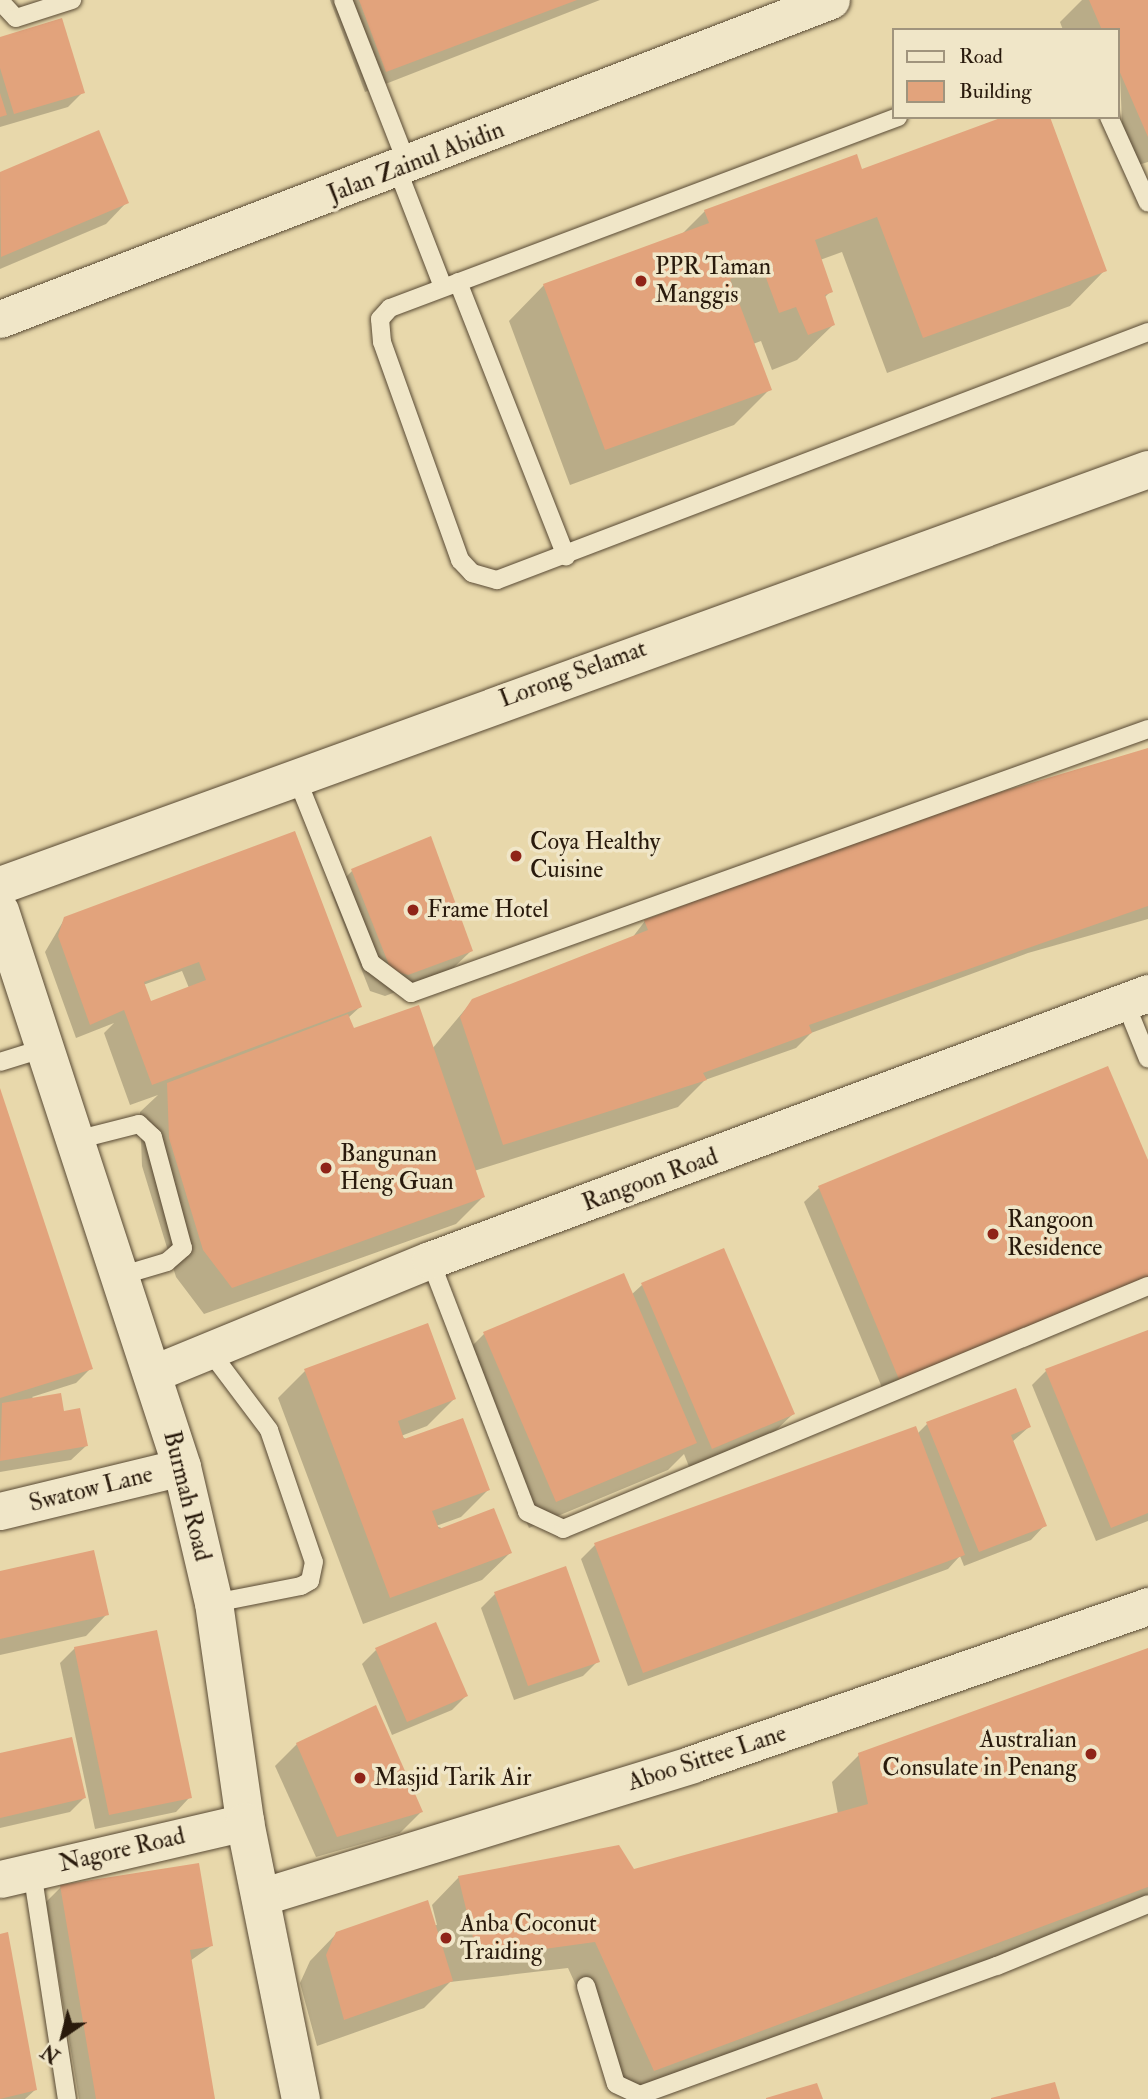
<!DOCTYPE html>
<html>
<head>
<meta charset="utf-8">
<style>
	body { margin:0 }
	#map { position:relative; width:1148px; height:2099px; overflow:hidden; background:#e8d8ab; font-family:"IM FELL Double Pica",serif }
	div>[style] { position:absolute }
	.shadow>* { inset:0; background:#0003 }
	.building>* { inset:0; background:#e2a37c }
	.roads { filter:drop-shadow(0 0 2px #594a34) drop-shadow(0 0 2px #594a34) }
	.service>* { height:18px; margin:-9px; padding:0 9px; transform-origin:9px; border-radius:9px; background:#f0e6c8 }
	.minor>* { height:37px; margin:-18.5px; padding:0 18.5px; transform-origin:18.5px; border-radius:18.5px; background:#f0e6c8 }
	.secondary>* { height:38px; margin:-19px; padding:0 19px; transform-origin:19px; border-radius:19px; background:#f0e6c8 }
	.dots>* { width:19px; height:19px; translate:-50% -50%; box-sizing:border-box; border:4px solid #f0e6c8; border-radius:50% }
	span { translate:-50% -50%; white-space:nowrap; text-align:center; line-height:1.15; -webkit-text-stroke:7px #f0e6c8; paint-order:stroke }
	.street-label { font-size:24px; color:#291a0c }
	.poi-label { font-size:24px; color:#291a0c }
	.left { translate:0 -50%; text-align:left }
	.right { translate:-100% -50%; text-align:right }
	.legend { position:absolute; left:892px; top:28px; width:228px; height:91px; box-sizing:border-box; background:#f0e6c8; border:2px solid #a0947d; margin:0; padding:9px 12px; list-style:none; font-size:21px; color:#291a0c }
	.legend li { display:flex; align-items:center; gap:14px; height:35px }
	.legend b { width:35px; border:2px solid #a0947d }
	.north { position:absolute; left:28px; top:2001px; width:70px; height:70px; -webkit-text-stroke:5px #f0e6c8; paint-order:stroke; rotate:215deg; font-size:19px; font-weight:700; line-height:28px; text-align:center; color:#291a0c }
	.north::after { content:''; display:block; margin:auto; width:24px; height:32px; background:#291a0c; clip-path:polygon(50% 0,100% 100%,50% 72%,0 100%) }
</style>
</head>
<body>
<div id="map">
	<div class="shadow">
		<div style="clip-path:polygon(330px 0,600px 0,365px 92px)"></div>
		<div style="clip-path:polygon(1082px 0,1148px 0,1148px 162px,1124px 169px,1118px 30px,1063px 30px,1060px 22px)"></div>
		<div style="clip-path:polygon(0 39px,83px 92px,68px 107px,0 127px)"></div>
		<div style="clip-path:polygon(98px 133px,127px 202px,106px 224px,0 269px,0 174px)"></div>
		<div style="clip-path:polygon(860px 171px,1105px 270px,1070px 306px,887px 373px,842px 252px,820px 260px,831px 291px,824px 298px,833px 325px,797px 360px,772px 370px,761px 341px,753px 344px,770px 389px,734px 425px,570px 485px,509px 321px,544px 285px,681px 235px,705px 211px)"></div>
		<div style="clip-path:polygon(evenodd,1148px 749px,1148px 919px,1028px 953px,811px 1033px,796px 1048px,705px 1080px,678px 1107px,474px 1171px,483px 1197px,456px 1224px,204px 1314px,176px 1277px,142px 1166px,140px 1112px,158px 1095px,130px 1105px,104px 1033px,114px 1023px,76px 1038px,45px 952px,65px 918px,360px 1007px,348px 1018px,353px 1030px,432px 1049px,473px 1000px,632px 938px,645px 921px,1148px 749px,182px 971px,189px 988px,150px 1003px,143px 985px,182px 971px)"></div>
		<div style="clip-path:polygon(352px 871px,471px 951px,449px 972px,385px 996px,370px 991px,331px 892px)"></div>
		<div style="clip-path:polygon(0 1092px,91px 1368px,76px 1383px,32px 1397px,86px 1446px,71px 1460px,0 1472px)"></div>
		<div style="clip-path:polygon(1148px 1165px,886px 1397px,804px 1202px,819px 1188px)"></div>
		<div style="clip-path:polygon(642px 1285px,793px 1414px,771px 1435px,690px 1469px,684px 1454px,668px 1470px,529px 1528px,457px 1361px,484px 1334px,631px 1295px)"></div>
		<div style="clip-path:polygon(1148px 1332px,1148px 1521px,1096px 1541px,1032px 1385px,1046px 1371px)"></div>
		<div style="clip-path:polygon(305px 1371px,454px 1399px,427px 1426px,401px 1436px,488px 1490px,461px 1517px,436px 1526px,510px 1553px,482px 1580px,363px 1624px,278px 1398px)"></div>
		<div style="clip-path:polygon(927px 1424px,1029px 1427px,1012px 1442px,1045px 1525px,1031px 1540px,964px 1566px,960px 1556px,948px 1569px,628px 1686px,581px 1559px,595px 1545px,917px 1434px)"></div>
		<div style="clip-path:polygon(0 1573px,107px 1614px,86px 1636px,0 1655px)"></div>
		<div style="clip-path:polygon(495px 1594px,598px 1661px,583px 1676px,514px 1700px,481px 1608px)"></div>
		<div style="clip-path:polygon(75px 1648px,190px 1797px,176px 1812px,95px 1829px,60px 1663px)"></div>
		<div style="clip-path:polygon(1148px 1649px,1148px 1903px,627px 2097px,568px 1968px,450px 1982px,424px 2008px,317px 2046px,300px 1983px,310px 1961px,337px 1933px,437px 1925px,432px 1905px,459px 1877px,633px 1871px,838px 1814px,832px 1782px,859px 1755px)"></div>
		<div style="clip-path:polygon(376px 1650px,466px 1696px,452px 1710px,392px 1735px,362px 1664px)"></div>
		<div style="clip-path:polygon(297px 1744px,421px 1812px,400px 1833px,316px 1857px,275px 1766px)"></div>
		<div style="clip-path:polygon(0 1755px,84px 1798px,70px 1812px,0 1828px)"></div>
		<div style="clip-path:polygon(61px 1887px,211px 1946px,190px 1961px,213px 2099px,79px 2099px,46px 1902px)"></div>
		<div style="clip-path:polygon(0 1936px,35px 2090px,25px 2099px,0 2099px)"></div>
	</div>
	<div class="building">
		<div style="clip-path:polygon(359px 0,577px 0,386px 72px)"></div>
		<div style="clip-path:polygon(1089px 0,1148px 0,1148px 137px,1118px 68px,1118px 30px,1102px 30px)"></div>
		<div style="clip-path:polygon(62px 18px,85px 93px,14px 114px,0 68px,0 37px)"></div>
		<div style="clip-path:polygon(0 93px,7px 115px,0 117px)"></div>
		<div style="clip-path:polygon(1003px 117px,1050px 117px,1107px 271px,923px 338px,877px 217px,815px 240px,833px 292px,825px 295px,835px 325px,808px 335px,796px 307px,779px 313px,762px 267px,730px 279px,772px 390px,605px 450px,543px 284px,709px 223px,704px 210px,857px 154px,862px 169px)"></div>
		<div style="clip-path:polygon(99px 130px,129px 203px,1px 257px,0 172px)"></div>
		<div style="clip-path:polygon(1148px 748px,1148px 906px,809px 1025px,812px 1033px,703px 1073px,707px 1080px,503px 1145px,460px 1017px,472px 999px,648px 930px,644px 920px,927px 814px)"></div>
		<div style="clip-path:polygon(evenodd,295px 831px,362px 1007px,152px 1085px,124px 1010px,90px 1025px,58px 936px,64px 917px,295px 831px,199px 962px,206px 980px,151px 1001px,144px 982px,199px 962px)"></div>
		<div style="clip-path:polygon(431px 836px,473px 951px,408px 975px,391px 970px,351px 869px)"></div>
		<div style="clip-path:polygon(419px 1005px,485px 1197px,232px 1288px,203px 1250px,169px 1138px,167px 1083px,348px 1014px,354px 1028px)"></div>
		<div style="clip-path:polygon(1108px 1066px,1148px 1160px,1148px 1281px,901px 1384px,818px 1186px)"></div>
		<div style="clip-path:polygon(0 1088px,93px 1369px,0 1398px)"></div>
		<div style="clip-path:polygon(724px 1248px,795px 1414px,712px 1449px,641px 1283px)"></div>
		<div style="clip-path:polygon(624px 1273px,697px 1443px,556px 1502px,483px 1332px)"></div>
		<div style="clip-path:polygon(428px 1323px,456px 1399px,398px 1421px,404px 1439px,463px 1418px,490px 1490px,432px 1511px,439px 1529px,494px 1508px,512px 1553px,390px 1598px,304px 1369px)"></div>
		<div style="clip-path:polygon(1148px 1330px,1148px 1513px,1111px 1528px,1045px 1369px)"></div>
		<div style="clip-path:polygon(1016px 1388px,1031px 1427px,1011px 1435px,1047px 1526px,979px 1552px,926px 1422px)"></div>
		<div style="clip-path:polygon(61px 1393px,64px 1411px,80px 1408px,88px 1446px,0 1461px,2px 1403px)"></div>
		<div style="clip-path:polygon(916px 1426px,965px 1555px,643px 1673px,594px 1543px)"></div>
		<div style="clip-path:polygon(94px 1550px,109px 1615px,0 1639px,0 1571px)"></div>
		<div style="clip-path:polygon(566px 1566px,600px 1662px,528px 1686px,494px 1592px)"></div>
		<div style="clip-path:polygon(436px 1622px,468px 1696px,407px 1722px,375px 1648px)"></div>
		<div style="clip-path:polygon(157px 1630px,192px 1798px,109px 1815px,74px 1647px)"></div>
		<div style="clip-path:polygon(1148px 1648px,1148px 1887px,654px 2071px,595px 1942px,478px 1958px,458px 1876px,619px 1845px,634px 1869px,868px 1804px,858px 1753px)"></div>
		<div style="clip-path:polygon(376px 1705px,423px 1812px,337px 1837px,296px 1743px)"></div>
		<div style="clip-path:polygon(72px 1737px,86px 1798px,0 1818px,0 1753px)"></div>
		<div style="clip-path:polygon(199px 1863px,213px 1946px,190px 1950px,215px 2099px,96px 2099px,60px 1885px)"></div>
		<div style="clip-path:polygon(428px 1900px,453px 1981px,344px 2020px,326px 1955px,336px 1932px)"></div>
		<div style="clip-path:polygon(8px 1932px,37px 2090px,0 2099px,0 1934px)"></div>
		<div style="clip-path:polygon(1055px 2082px,1060px 2099px,991px 2099px,991px 2098px)"></div>
		<div style="clip-path:polygon(817px 2083px,823px 2099px,766px 2099px,766px 2098px)"></div>
	</div>
	<div class="roads">
		<div class="service">
			<div style="left:343px;top:0;width:178px;rotate:68.6deg"></div>
			<div style="left:0;top:1px;width:23px;rotate:47deg"></div>
			<div style="left:16px;top:18px;width:59px;rotate:-17.8deg"></div>
			<div style="left:898px;top:117px;width:543px;rotate:159.39deg"></div>
			<div style="left:390px;top:308px;width:15px;rotate:132deg"></div>
			<div style="left:380px;top:319px;width:23px;rotate:85deg"></div>
			<div style="left:382px;top:342px;width:232px;rotate:70.3deg"></div>
			<div style="left:460px;top:560px;width:18px;rotate:47deg"></div>
			<div style="left:472px;top:573px;width:26px;rotate:16deg"></div>
			<div style="left:497px;top:580px;width:697px;rotate:-20.85deg"></div>
			<div style="left:1109px;top:117px;width:94px;rotate:65.6deg"></div>
			<div style="left:398px;top:171px;width:124px;rotate:68.8deg"></div>
			<div style="left:458px;top:282px;width:295px;rotate:68.5deg"></div>
			<div style="left:295px;top:774px;width:204px;rotate:68.1deg"></div>
			<div style="left:371px;top:963px;width:50px;rotate:36.9deg"></div>
			<div style="left:411px;top:993px;width:783px;rotate:-19.71deg"></div>
			<div style="left:1125px;top:1002px;width:61px;rotate:68deg"></div>
			<div style="left:0;top:1062px;width:47px;rotate:-17.3deg"></div>
			<div style="left:76px;top:1140px;width:65px;rotate:-14.3deg"></div>
			<div style="left:139px;top:1124px;width:19px;rotate:43deg"></div>
			<div style="left:153px;top:1137px;width:115px;rotate:74.9deg"></div>
			<div style="left:183px;top:1248px;width:21px;rotate:139deg"></div>
			<div style="left:167px;top:1262px;width:46px;rotate:163.5deg"></div>
			<div style="left:430px;top:1260px;width:270px;rotate:68.9deg"></div>
			<div style="left:527px;top:1512px;width:40px;rotate:25deg"></div>
			<div style="left:563px;top:1529px;width:633px;rotate:-22.56deg"></div>
			<div style="left:209px;top:1350px;width:100px;rotate:53.1deg"></div>
			<div style="left:269px;top:1430px;width:139px;rotate:71.2deg"></div>
			<div style="left:314px;top:1562px;width:19px;rotate:102deg"></div>
			<div style="left:310px;top:1581px;width:10px;rotate:151deg"></div>
			<div style="left:301px;top:1586px;width:89px;rotate:168.9deg"></div>
			<div style="left:32px;top:1871px;width:231px;rotate:81.3deg"></div>
			<div style="left:586px;top:1986px;width:102px;rotate:73deg"></div>
			<div style="left:616px;top:2084px;width:26px;rotate:25deg"></div>
			<div style="left:640px;top:2095px;width:380px;rotate:-19.9deg"></div>
			<div style="left:997px;top:1966px;width:163px;rotate:-22.3deg"></div>
		</div>
		<div class="minor">
			<div style="left:0;top:319px;width:890px;rotate:-21deg"></div>
			<div style="left:0;top:885px;width:1221px;rotate:-19.92deg"></div>
			<div style="left:154px;top:1373px;width:298px;rotate:-22.3deg"></div>
			<div style="left:430px;top:1260px;width:766px;rotate:-20.4deg"></div>
			<div style="left:0;top:1511px;width:187px;rotate:-13.6deg"></div>
			<div style="left:0;top:1879px;width:252px;rotate:-13.1deg"></div>
			<div style="left:261px;top:1897px;width:451px;rotate:-17.1deg"></div>
			<div style="left:692px;top:1764px;width:483px;rotate:-19.1deg"></div>
		</div>
		<div class="secondary">
			<div style="left:0;top:911px;width:585px;rotate:71.87deg"></div>
			<div style="left:182px;top:1467px;width:140px;rotate:76.8deg"></div>
			<div style="left:214px;top:1603px;width:221px;rotate:81.9deg"></div>
			<div style="left:245px;top:1822px;width:283px;rotate:78.6deg"></div>
		</div>
	</div>
	<div class="dots">
		<div style="left:641px;top:281px;background:#8f2418"></div>
		<div style="left:516px;top:856px;background:#8f2418"></div>
		<div style="left:413px;top:910px;background:#8f2418"></div>
		<div style="left:326px;top:1168px;background:#8f2418"></div>
		<div style="left:993px;top:1234px;background:#8f2418"></div>
		<div style="left:1091px;top:1754px;background:#8f2418"></div>
		<div style="left:360px;top:1778px;background:#8f2418"></div>
		<div style="left:446px;top:1938px;background:#8f2418"></div>
	</div>
	<div class="street-label">
		<span style="left:416px;top:162px;rotate:-21deg">Jalan Zainul Abidin</span>
		<span style="left:573px;top:674px;rotate:-20deg">Lorong Selamat</span>
		<span style="left:650px;top:1180px;rotate:-20deg">Rangoon Road</span>
		<span style="left:91px;top:1489px;rotate:-14deg">Swatow Lane</span>
		<span style="left:187px;top:1496px;rotate:76deg">Burmah Road</span>
		<span style="left:707px;top:1758px;rotate:-18deg">Aboo Sittee Lane</span>
		<span style="left:122px;top:1850px;rotate:-13deg">Nagore Road</span>
	</div>
	<div class="poi-label">
		<span class="left" style="left:655px;top:281px">PPR Taman<br>Manggis</span>
		<span class="left" style="left:530px;top:856px">Coya Healthy<br>Cuisine</span>
		<span class="left" style="left:427px;top:910px">Frame Hotel</span>
		<span class="left" style="left:340px;top:1168px">Bangunan<br>Heng Guan</span>
		<span class="left" style="left:1007px;top:1234px">Rangoon<br>Residence</span>
		<span class="right" style="left:1077px;top:1754px">Australian<br>Consulate in Penang</span>
		<span class="left" style="left:374px;top:1778px">Masjid Tarik Air</span>
		<span class="left" style="left:460px;top:1938px">Anba Coconut<br>Traiding</span>
	</div>
	<ul class="legend">
	<li><b style="height:9px;background:#f0e6c8"></b>Road</li>
	<li><b style="height:19px;background:#e2a37c"></b>Building</li>
	</ul>
	<div class="north">N</div>
</div>
</body>
</html>
